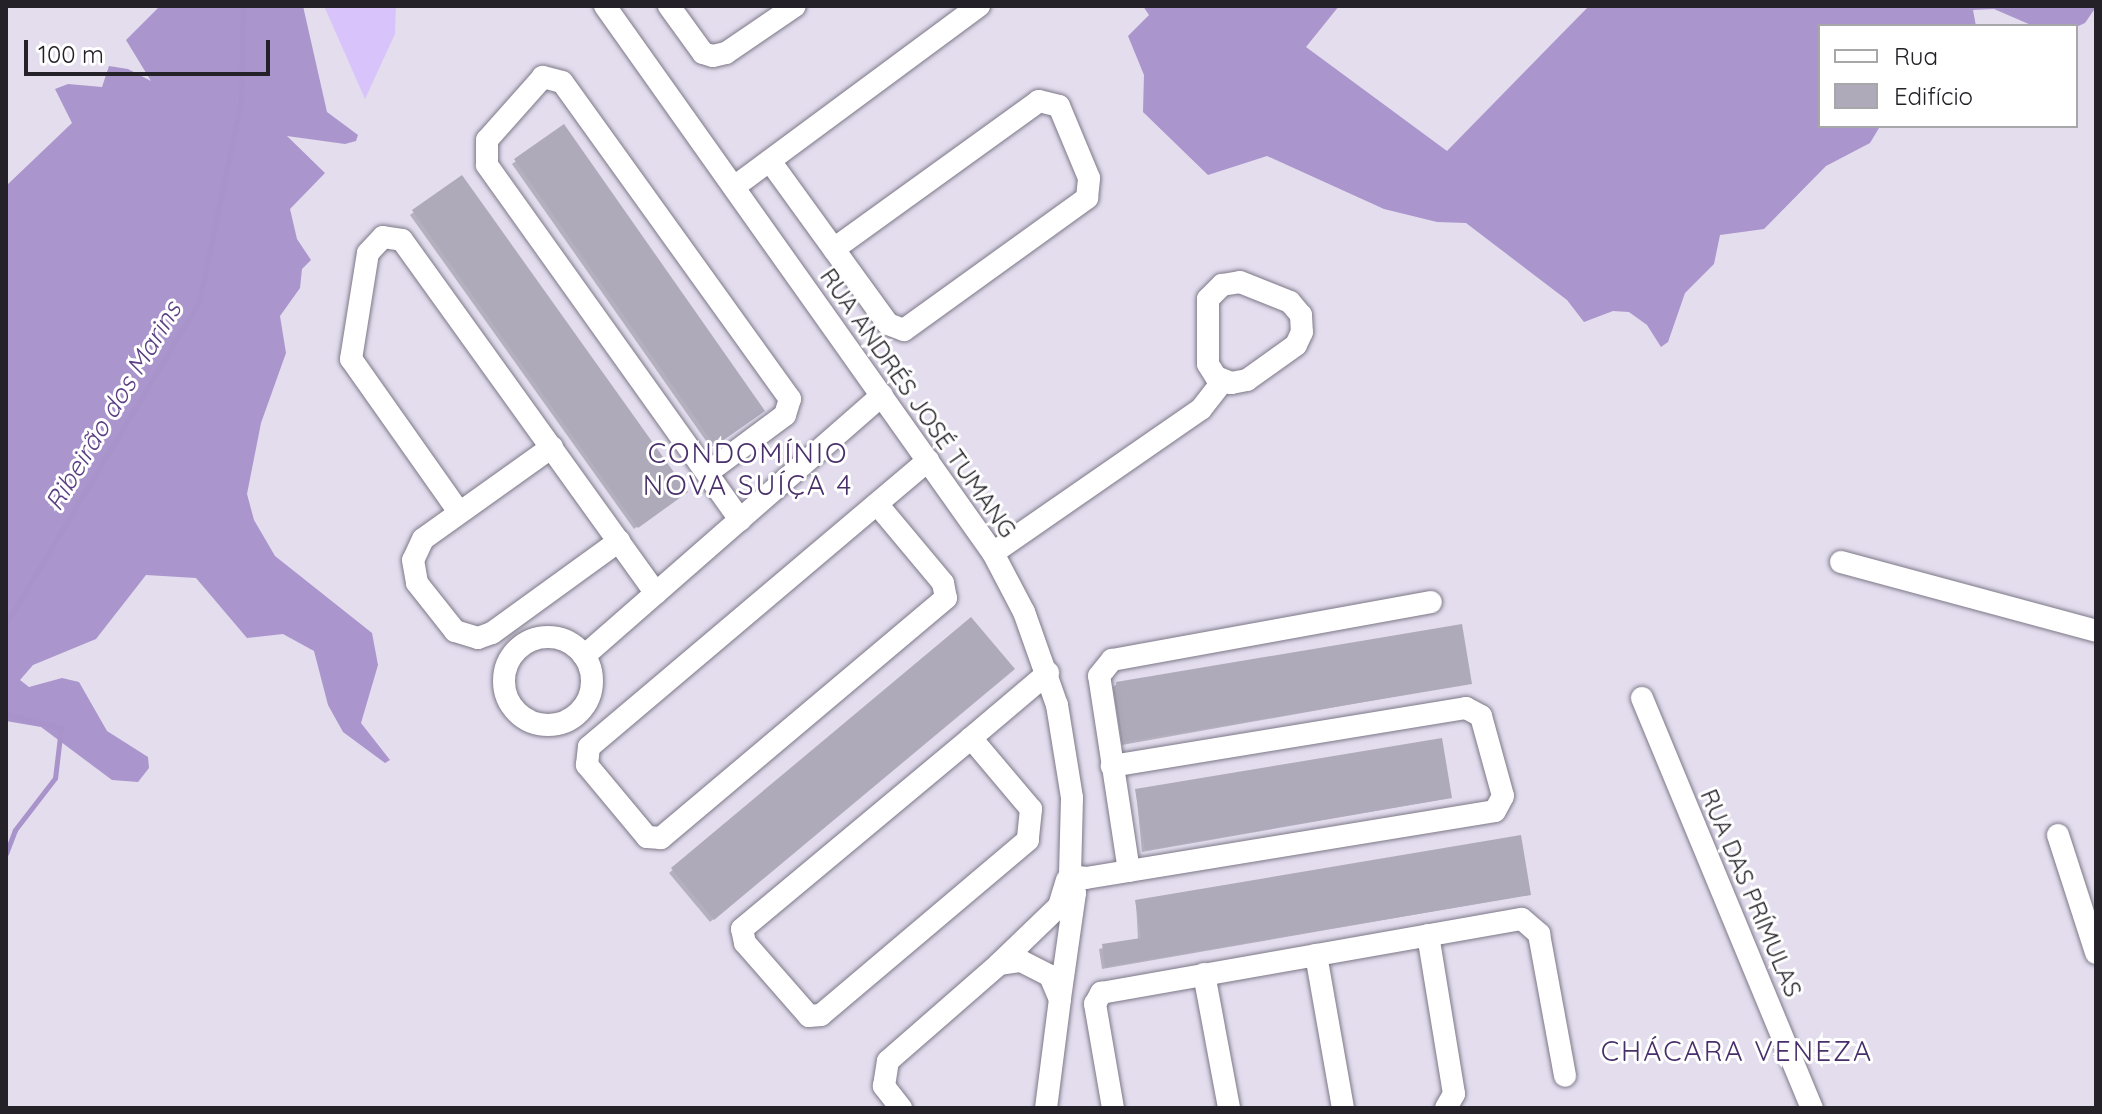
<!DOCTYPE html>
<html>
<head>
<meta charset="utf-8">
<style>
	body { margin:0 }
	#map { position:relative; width:2102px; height:1114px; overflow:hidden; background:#e3ddee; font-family:Quicksand,sans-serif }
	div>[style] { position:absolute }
	.green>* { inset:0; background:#d8c4fa }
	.forest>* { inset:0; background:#aa95cc }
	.shadow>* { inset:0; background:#0003 }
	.stream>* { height:5px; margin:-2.5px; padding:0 2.5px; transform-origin:2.5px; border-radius:2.5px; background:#a893ca }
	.building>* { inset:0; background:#afaaba }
	.roads { filter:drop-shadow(0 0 2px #7d7887) drop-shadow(0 0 2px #7d7887) }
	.minor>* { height:22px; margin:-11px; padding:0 11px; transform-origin:11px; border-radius:11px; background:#fff }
	.minor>.ring { margin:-11px; padding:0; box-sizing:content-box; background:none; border:22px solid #fff; border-radius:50% }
	span { translate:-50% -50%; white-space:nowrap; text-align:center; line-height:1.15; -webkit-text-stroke:6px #fff; paint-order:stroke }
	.street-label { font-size:24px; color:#242228 }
	.water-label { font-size:26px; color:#5b3e83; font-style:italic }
	.quarter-label { font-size:28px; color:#482f6a; letter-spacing:2px }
	.frame { position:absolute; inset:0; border:8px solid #242228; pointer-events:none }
	.legend { position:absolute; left:1818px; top:24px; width:260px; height:104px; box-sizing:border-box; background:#fff; border:2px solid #a7a7a9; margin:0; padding:10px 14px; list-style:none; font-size:24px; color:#242228 }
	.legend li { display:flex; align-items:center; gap:16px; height:40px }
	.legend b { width:40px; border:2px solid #a7a7a9 }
	.scale { position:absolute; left:24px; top:40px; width:246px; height:36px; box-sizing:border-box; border:4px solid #242228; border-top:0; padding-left:10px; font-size:24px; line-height:28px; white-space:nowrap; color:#242228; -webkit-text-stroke:6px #fff; paint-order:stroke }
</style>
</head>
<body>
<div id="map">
	<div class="green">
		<div style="clip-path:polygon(324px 6px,396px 6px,395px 34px,365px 99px)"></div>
	</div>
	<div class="forest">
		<div style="clip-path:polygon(160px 6px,303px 6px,327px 112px,358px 135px,356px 141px,345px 144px,287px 136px,325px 173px,290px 209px,297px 239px,311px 260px,302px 269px,300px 288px,280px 316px,286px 353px,261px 423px,247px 494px,254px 520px,275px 556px,372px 633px,378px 665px,361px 723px,390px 760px,385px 763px,343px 732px,328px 705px,314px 651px,283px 634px,247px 638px,196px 578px,146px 575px,96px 639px,33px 665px,20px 680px,29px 687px,62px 678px,79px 682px,107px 731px,148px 757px,149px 768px,138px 782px,112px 780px,41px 727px,6px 721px,6px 186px,72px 123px,55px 89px,68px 84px,102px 87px,109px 66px,128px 69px,151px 81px,126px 40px)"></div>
		<div style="clip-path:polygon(1143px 6px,1339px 6px,1306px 47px,1447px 151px,1589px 6px,2096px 7px,2085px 23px,2076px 27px,2031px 25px,1994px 9px,1973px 10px,1976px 26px,1820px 26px,1820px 126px,1879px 128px,1870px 143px,1826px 166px,1764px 229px,1720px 235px,1714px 264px,1685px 293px,1668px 342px,1661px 347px,1647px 325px,1629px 312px,1613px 311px,1584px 322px,1567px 300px,1466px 223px,1437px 222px,1384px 209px,1267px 156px,1208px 175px,1143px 112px,1144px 75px,1128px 36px,1149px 15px)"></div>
	</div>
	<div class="shadow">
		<div style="clip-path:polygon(563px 127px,759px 414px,711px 448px,512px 164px)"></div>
		<div style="clip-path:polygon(414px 212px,682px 495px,634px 529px,410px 215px)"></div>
		<div style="clip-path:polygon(971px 620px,1009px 672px,710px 922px,669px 873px)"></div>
		<div style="clip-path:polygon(1470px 683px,1122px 745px,1113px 687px,1117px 684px)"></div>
		<div style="clip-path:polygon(1136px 791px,1450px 798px,1142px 852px)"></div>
		<div style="clip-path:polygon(1528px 895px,1102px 969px,1099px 949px,1138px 940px,1136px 902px)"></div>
	</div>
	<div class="stream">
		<div style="left:6px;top:624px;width:375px;rotate:-59.1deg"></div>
		<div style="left:199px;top:302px;width:205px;rotate:-78.2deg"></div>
		<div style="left:241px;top:101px;width:95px;rotate:-88.8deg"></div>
		<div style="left:6px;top:714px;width:57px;rotate:14.3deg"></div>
		<div style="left:61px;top:728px;width:50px;rotate:96.8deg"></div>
		<div style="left:55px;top:778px;width:66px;rotate:127.6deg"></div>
		<div style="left:15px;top:830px;width:25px;rotate:111deg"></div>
	</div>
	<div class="building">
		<div style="clip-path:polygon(564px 124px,765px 411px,715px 446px,514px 159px)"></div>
		<div style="clip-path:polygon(462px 175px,688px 492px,638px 528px,412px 210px)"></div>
		<div style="clip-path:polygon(971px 617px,1015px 669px,714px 920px,671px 868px)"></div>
		<div style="clip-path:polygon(1462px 624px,1472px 684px,1125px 742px,1116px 682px)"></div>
		<div style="clip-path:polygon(1442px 738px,1452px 798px,1145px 850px,1135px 789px)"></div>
		<div style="clip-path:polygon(1521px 835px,1531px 895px,1105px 967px,1102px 944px,1141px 938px,1135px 900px)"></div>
	</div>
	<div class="roads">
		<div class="minor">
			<div style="left:605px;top:6px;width:671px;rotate:54.65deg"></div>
			<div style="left:993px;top:553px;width:67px;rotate:62.3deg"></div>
			<div style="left:1024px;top:612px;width:99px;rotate:70.5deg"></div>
			<div style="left:1057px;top:705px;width:94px;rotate:80.8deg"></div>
			<div style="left:1072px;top:798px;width:78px;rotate:91.5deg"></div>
			<div style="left:1070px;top:876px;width:18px;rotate:74deg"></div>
			<div style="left:1075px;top:893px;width:107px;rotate:98.1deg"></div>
			<div style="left:669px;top:6px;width:58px;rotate:54.1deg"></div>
			<div style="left:703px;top:53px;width:10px;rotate:17deg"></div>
			<div style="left:713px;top:56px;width:13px;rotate:-13deg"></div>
			<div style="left:726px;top:53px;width:83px;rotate:-34.3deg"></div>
			<div style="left:770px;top:161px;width:201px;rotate:54.1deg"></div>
			<div style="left:888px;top:324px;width:17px;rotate:21deg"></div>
			<div style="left:904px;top:330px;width:226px;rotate:-35.8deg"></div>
			<div style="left:1087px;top:198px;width:20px;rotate:-84deg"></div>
			<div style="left:1089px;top:178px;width:78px;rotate:-112.6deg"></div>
			<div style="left:1059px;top:106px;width:21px;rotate:-166deg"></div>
			<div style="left:1039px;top:101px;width:253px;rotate:144.2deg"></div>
			<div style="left:734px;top:187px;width:305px;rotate:-36.5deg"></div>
			<div style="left:1240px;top:282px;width:54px;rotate:21.8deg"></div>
			<div style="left:1290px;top:302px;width:17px;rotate:50deg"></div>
			<div style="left:1301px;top:315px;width:17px;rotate:87deg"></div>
			<div style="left:1302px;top:332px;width:14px;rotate:115deg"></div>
			<div style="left:1296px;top:345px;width:60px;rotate:144.5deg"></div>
			<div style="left:1247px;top:380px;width:16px;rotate:169deg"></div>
			<div style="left:1231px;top:383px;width:16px;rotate:-158deg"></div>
			<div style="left:1216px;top:377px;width:15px;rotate:-122deg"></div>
			<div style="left:1208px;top:364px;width:65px;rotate:-90deg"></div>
			<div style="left:1208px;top:299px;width:20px;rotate:-45deg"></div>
			<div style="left:1222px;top:285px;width:18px;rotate:-9deg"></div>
			<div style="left:552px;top:447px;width:158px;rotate:144.5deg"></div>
			<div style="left:423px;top:539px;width:23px;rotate:115deg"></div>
			<div style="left:413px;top:560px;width:23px;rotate:80deg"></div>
			<div style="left:417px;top:583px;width:61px;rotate:51.6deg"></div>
			<div style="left:455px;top:631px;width:24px;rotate:17deg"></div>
			<div style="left:478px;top:638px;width:15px;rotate:-20deg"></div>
			<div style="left:492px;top:633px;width:157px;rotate:-35.9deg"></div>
			<div style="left:707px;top:473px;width:97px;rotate:-36.6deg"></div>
			<div style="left:785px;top:415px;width:17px;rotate:-73deg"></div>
			<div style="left:790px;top:399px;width:390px;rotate:-125.7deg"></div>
			<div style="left:562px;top:82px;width:20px;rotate:-165deg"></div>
			<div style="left:543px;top:77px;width:84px;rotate:131.6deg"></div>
			<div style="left:487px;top:140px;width:25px;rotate:90deg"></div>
			<div style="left:487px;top:165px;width:436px;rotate:54.5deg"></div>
			<div style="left:877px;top:504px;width:103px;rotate:50.1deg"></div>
			<div style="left:943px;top:583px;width:15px;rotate:79deg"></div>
			<div style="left:946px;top:598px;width:373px;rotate:139.9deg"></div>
			<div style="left:661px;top:838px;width:14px;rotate:-176deg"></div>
			<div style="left:647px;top:837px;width:94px;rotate:-129.8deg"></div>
			<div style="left:587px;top:765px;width:18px;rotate:-84deg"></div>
			<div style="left:589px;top:747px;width:444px;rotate:-40.2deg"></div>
			<div style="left:459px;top:512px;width:187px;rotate:-125.2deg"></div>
			<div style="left:351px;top:359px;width:107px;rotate:-80.9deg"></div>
			<div style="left:368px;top:253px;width:22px;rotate:-47deg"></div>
			<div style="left:383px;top:237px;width:19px;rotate:9deg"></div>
			<div style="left:402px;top:240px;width:435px;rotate:54.3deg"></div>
			<div style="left:993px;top:553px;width:253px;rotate:-34.7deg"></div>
			<div style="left:1201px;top:409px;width:36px;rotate:-52deg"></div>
			<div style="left:1841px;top:562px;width:264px;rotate:15.1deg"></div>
			<div class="ring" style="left:504px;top:637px;width:66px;height:66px"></div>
			<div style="left:584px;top:656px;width:396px;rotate:-41.2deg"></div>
			<div style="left:1642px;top:698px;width:444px;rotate:67.5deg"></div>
			<div style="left:971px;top:738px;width:93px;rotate:49.8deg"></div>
			<div style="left:1031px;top:809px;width:31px;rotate:96deg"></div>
			<div style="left:1028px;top:840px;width:271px;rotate:139.8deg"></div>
			<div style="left:821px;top:1015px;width:12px;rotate:175deg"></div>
			<div style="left:809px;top:1016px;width:97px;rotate:-131.2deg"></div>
			<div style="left:745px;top:943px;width:14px;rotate:-102deg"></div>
			<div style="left:742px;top:929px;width:298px;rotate:-39.8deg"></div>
			<div style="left:971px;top:738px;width:101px;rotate:-40.2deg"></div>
			<div style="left:2058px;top:835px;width:124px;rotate:72.1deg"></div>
			<div style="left:1129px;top:871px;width:197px;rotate:-98.7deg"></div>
			<div style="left:1099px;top:676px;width:21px;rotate:-51deg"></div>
			<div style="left:1112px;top:660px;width:324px;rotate:-10.3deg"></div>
			<div style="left:1070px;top:876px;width:16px;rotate:7deg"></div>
			<div style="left:1086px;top:878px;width:414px;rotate:-9.3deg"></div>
			<div style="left:1495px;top:811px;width:17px;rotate:-62deg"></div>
			<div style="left:1503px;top:796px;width:83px;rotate:-105.4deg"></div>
			<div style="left:1481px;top:716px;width:17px;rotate:-152deg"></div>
			<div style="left:1466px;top:708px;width:359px;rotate:170.7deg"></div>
			<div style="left:1428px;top:935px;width:161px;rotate:80.7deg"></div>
			<div style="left:1454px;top:1094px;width:16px;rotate:120deg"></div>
			<div style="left:1316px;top:955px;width:155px;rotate:80deg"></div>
			<div style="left:999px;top:964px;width:83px;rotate:-44deg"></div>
			<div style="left:1059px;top:906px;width:27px;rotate:-73deg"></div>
			<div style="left:1204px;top:974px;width:136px;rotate:79.4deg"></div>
			<div style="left:901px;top:1108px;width:28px;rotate:-128deg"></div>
			<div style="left:884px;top:1086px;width:25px;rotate:-81deg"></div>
			<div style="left:888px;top:1061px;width:147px;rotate:-41.1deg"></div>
			<div style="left:999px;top:964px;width:22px;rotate:-8deg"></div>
			<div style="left:1021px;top:961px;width:33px;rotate:27deg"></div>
			<div style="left:1050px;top:976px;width:25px;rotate:67deg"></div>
			<div style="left:1060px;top:999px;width:110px;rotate:97.3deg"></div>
			<div style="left:1113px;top:1108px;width:106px;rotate:-99.8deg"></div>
			<div style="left:1095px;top:1004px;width:13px;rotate:-61deg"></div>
			<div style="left:1101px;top:993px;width:427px;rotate:-10deg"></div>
			<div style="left:1522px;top:919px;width:23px;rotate:41deg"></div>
			<div style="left:1539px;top:934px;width:144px;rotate:79.6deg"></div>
		</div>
	</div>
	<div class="street-label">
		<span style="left:918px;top:403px;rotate:55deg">RUA ANDRÉS JOSÉ TUMANG</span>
		<span style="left:1751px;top:893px;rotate:67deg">RUA DAS PRÍMULAS</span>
	</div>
	<div class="water-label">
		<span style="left:113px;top:406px;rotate:-59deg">Ribeirão dos Marins</span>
	</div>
	<div class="quarter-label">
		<span style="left:748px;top:469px">CONDOMÍNIO<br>NOVA SUÍÇA 4</span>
		<span style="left:1737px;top:1051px">CHÁCARA VENEZA</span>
	</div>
	<div class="frame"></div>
	<ul class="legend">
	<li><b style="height:10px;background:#fff"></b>Rua</li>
	<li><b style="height:22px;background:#afaaba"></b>Edifício</li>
	</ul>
	<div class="scale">100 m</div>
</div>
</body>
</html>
